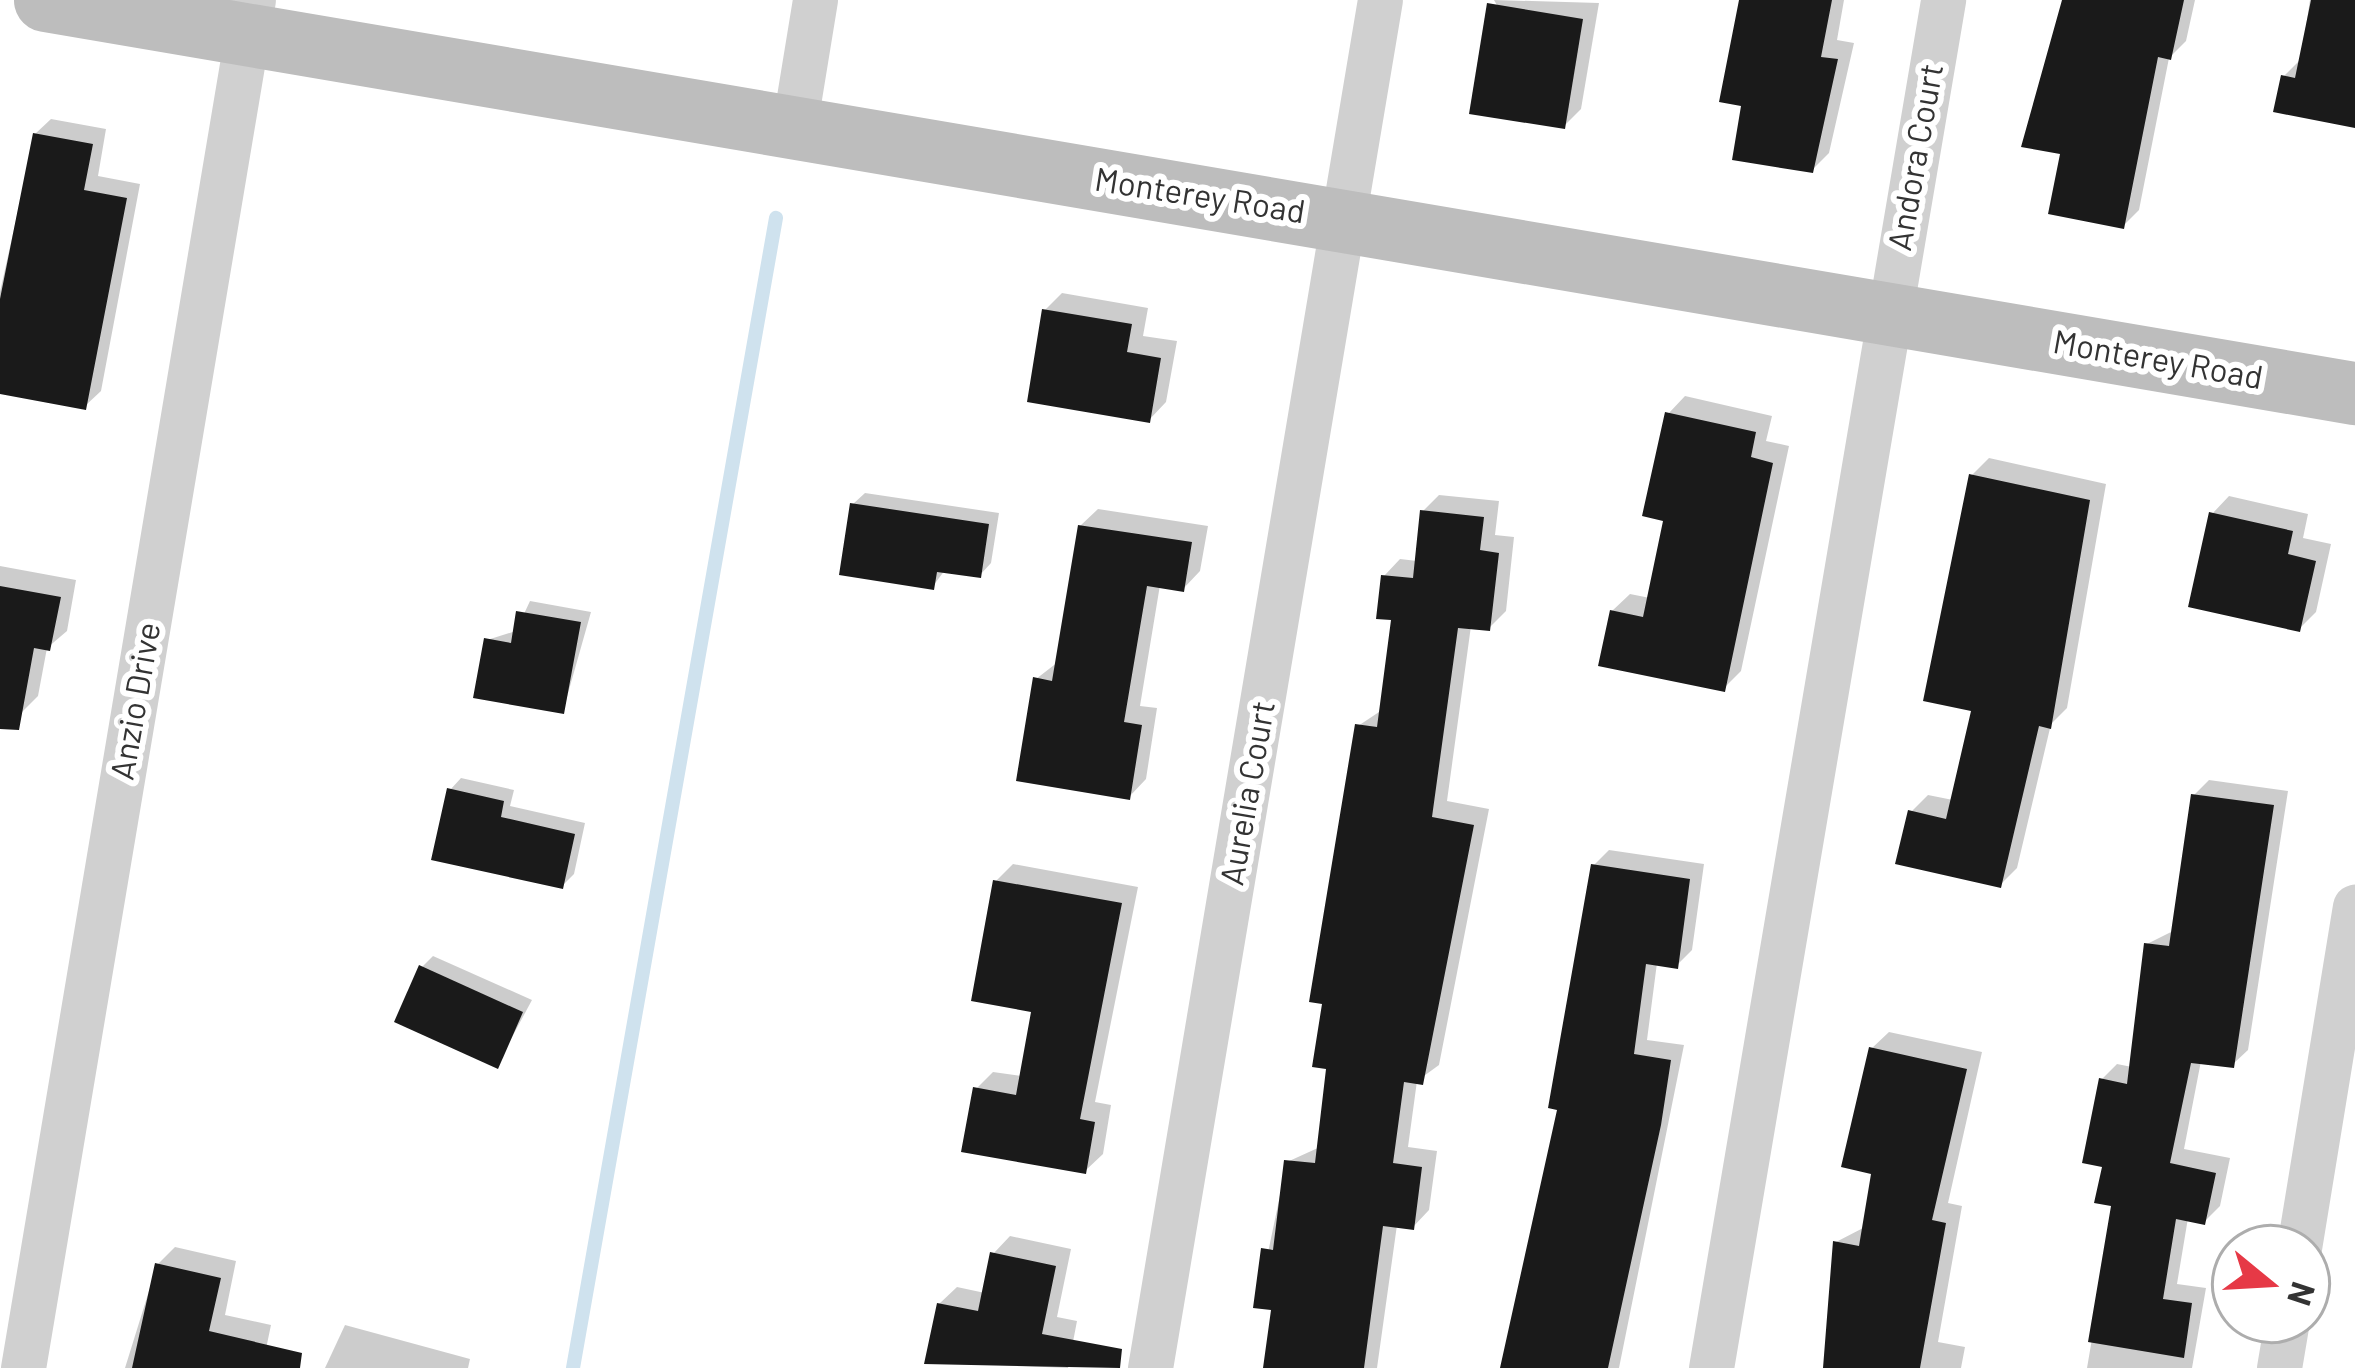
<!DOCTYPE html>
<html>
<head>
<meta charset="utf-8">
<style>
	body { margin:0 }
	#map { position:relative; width:2355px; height:1368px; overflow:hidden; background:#fff; font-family:Barlow,sans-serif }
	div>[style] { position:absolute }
	.shadow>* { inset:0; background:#0003 }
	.stream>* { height:14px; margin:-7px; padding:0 7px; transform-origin:7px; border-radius:7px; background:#cfe2ee }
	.building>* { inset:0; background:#1a1a1a }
	.street>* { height:45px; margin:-22.5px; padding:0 22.5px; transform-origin:22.5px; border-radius:22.5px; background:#d0d0d0 }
	.secondary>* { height:63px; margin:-31.5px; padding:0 31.5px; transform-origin:31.5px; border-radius:31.5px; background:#bdbdbd }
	span { translate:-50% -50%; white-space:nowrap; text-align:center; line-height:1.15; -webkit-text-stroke:12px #fff; paint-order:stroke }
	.street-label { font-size:33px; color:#333 }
	.north { position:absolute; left:2211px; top:1224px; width:120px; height:120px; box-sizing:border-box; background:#fff; border:3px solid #adadad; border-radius:50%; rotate:108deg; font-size:33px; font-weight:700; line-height:48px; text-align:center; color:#333 }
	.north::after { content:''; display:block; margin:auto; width:42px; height:54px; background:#e63946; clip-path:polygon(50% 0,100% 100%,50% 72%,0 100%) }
</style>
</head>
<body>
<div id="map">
	<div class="shadow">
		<div style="clip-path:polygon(1494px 0,1599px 3px,1581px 109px,1564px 126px)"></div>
		<div style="clip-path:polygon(1742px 0,1844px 0,1837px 40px,1854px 43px,1829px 153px,1812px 170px,1744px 103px)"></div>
		<div style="clip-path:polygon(2066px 0,2195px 0,2186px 41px,2169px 58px,2139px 210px,2123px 226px,2063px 152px)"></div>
		<div style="clip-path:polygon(2310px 0,2355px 0,2355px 125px,2284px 76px,2301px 59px)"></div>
		<div style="clip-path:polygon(51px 119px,106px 129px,98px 176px,140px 184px,101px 391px,85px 406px,0 391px,0 292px,35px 134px)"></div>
		<div style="clip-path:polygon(1062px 293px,1148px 308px,1143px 336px,1177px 341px,1166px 402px,1149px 420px,1045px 310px)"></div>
		<div style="clip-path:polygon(1685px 396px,1772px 416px,1766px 441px,1789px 446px,1741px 671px,1724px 688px,1612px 611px,1630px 594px,1650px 598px,1666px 519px,1668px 414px)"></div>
		<div style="clip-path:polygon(1989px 458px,2106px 484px,2067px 708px,2051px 724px,2017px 868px,2000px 885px,1911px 812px,1928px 795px,1953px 800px,1974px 709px,1972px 475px)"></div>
		<div style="clip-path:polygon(865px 493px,999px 513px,991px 563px,980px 575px,945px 570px,933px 586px,853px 504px)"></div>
		<div style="clip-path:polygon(1439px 495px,1499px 501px,1495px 535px,1514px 537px,1506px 611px,1489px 628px,1471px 626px,1447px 801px,1489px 809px,1439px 1065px,1417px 1081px,1408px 1147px,1437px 1151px,1429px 1210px,1413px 1227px,1397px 1225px,1377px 1368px,1266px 1368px,1274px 1307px,1257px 1305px,1287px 1162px,1320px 1147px,1358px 726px,1382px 710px,1394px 618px,1384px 576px,1400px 559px,1417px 561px,1423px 511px)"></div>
		<div style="clip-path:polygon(2229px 496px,2308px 514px,2303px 538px,2331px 544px,2316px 612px,2299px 629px,2212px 514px)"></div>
		<div style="clip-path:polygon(1098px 509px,1208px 526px,1200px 571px,1183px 589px,1160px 585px,1140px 706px,1157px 708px,1146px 779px,1129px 797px,1036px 679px,1058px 662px,1080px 526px)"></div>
		<div style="clip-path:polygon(0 566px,76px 580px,67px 631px,47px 648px,38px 696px,21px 713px,0 710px)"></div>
		<div style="clip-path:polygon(530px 601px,591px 612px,563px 711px,487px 640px,516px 631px)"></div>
		<div style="clip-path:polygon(461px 778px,514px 790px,510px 806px,585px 823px,574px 874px,562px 886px,450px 790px)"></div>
		<div style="clip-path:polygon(2209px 780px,2288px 791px,2248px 1050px,2232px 1065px,2201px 1061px,2184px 1149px,2230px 1158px,2220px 1206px,2204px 1222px,2188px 1218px,2177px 1284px,2206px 1288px,2192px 1368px,2087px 1368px,2115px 1204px,2102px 1079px,2117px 1064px,2132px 1067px,2147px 944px,2175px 930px,2194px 795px)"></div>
		<div style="clip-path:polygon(1609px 850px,1704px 864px,1692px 950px,1677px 965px,1657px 963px,1647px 1040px,1684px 1045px,1619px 1368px,1505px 1368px,1561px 1107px,1593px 866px)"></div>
		<div style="clip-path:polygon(1013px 864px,1138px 887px,1095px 1102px,1111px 1105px,1103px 1154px,1085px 1171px,976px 1089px,993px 1072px,1022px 1076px,1035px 1009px,996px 881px)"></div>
		<div style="clip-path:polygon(433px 956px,532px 1000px,497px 1065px,422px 967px)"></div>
		<div style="clip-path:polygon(1889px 1032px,1982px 1052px,1948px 1203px,1962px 1206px,1938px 1342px,1965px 1347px,1961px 1368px,1824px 1368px,1836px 1242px,1865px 1227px,1875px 1172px,1871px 1049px)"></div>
		<div style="clip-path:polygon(1010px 1236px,1071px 1249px,1057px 1317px,1077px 1321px,1068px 1368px,928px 1362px,939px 1304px,957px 1287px,985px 1293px,993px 1254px)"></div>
		<div style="clip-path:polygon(175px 1247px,236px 1261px,225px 1315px,271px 1325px,262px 1368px,125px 1368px,157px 1265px)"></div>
		<div style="clip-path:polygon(345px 1325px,470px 1359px,468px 1368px,325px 1368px)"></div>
	</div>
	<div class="stream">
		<div style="left:573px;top:1368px;width:1168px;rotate:-79.99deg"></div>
	</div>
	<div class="building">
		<div style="clip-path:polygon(1739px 0,1832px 0,1821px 57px,1838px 59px,1813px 173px,1732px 160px,1741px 106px,1719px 102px)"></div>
		<div style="clip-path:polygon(2062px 0,2184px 0,2171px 60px,2158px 57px,2124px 229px,2048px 214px,2060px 154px,2021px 147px)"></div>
		<div style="clip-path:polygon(2311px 0,2355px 0,2355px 128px,2273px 112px,2281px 75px,2295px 78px)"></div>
		<div style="clip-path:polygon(1487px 3px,1583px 19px,1565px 129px,1469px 114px)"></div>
		<div style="clip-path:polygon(33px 133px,93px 144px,84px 190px,127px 198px,86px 410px,0 394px,0 299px)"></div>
		<div style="clip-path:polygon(1042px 309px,1132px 324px,1127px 352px,1161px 358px,1150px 423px,1027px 402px)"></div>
		<div style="clip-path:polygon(1665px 412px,1756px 432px,1751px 457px,1773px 463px,1725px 692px,1598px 666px,1610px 610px,1643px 617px,1663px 521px,1642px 516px)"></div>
		<div style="clip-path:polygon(1969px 474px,2090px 500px,2051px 729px,2039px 726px,2001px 888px,1895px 864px,1908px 810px,1946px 819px,1971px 711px,1923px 701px)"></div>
		<div style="clip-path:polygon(850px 503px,989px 524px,981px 578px,937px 572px,934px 590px,839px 575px)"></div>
		<div style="clip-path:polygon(1420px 510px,1484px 517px,1480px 550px,1499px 553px,1490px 631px,1458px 628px,1432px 817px,1474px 825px,1423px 1085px,1404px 1082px,1393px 1163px,1422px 1167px,1414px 1230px,1383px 1226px,1364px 1368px,1263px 1368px,1271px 1310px,1253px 1308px,1261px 1248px,1273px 1250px,1284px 1160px,1315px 1163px,1326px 1069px,1312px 1067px,1322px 1004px,1309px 1002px,1355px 724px,1377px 727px,1391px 620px,1376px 619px,1381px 575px,1413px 578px)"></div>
		<div style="clip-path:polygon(2209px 512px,2293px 531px,2288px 554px,2316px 561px,2300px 632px,2188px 607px)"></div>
		<div style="clip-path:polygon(1078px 525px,1192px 542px,1184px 592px,1147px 586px,1124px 722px,1142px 725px,1130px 800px,1016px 781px,1033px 677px,1052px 681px)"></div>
		<div style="clip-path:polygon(0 586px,61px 597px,50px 651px,34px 648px,19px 730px,0 729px)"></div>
		<div style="clip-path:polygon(516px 611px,581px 622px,564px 714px,473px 698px,484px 638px,511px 643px)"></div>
		<div style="clip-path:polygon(447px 788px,504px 801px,501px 817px,575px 834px,563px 889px,431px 860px)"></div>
		<div style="clip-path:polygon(2191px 794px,2274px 805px,2234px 1068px,2191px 1063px,2170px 1163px,2216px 1173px,2205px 1225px,2176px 1219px,2163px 1299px,2192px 1303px,2184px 1358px,2088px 1342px,2111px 1206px,2094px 1203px,2102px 1167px,2082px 1163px,2099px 1078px,2127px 1084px,2144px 943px,2169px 946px)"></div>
		<div style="clip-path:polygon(1591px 864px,1690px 879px,1678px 969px,1646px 964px,1634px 1054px,1671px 1060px,1661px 1125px,1608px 1368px,1500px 1368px,1557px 1110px,1548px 1108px)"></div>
		<div style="clip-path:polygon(993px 880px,1122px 903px,1080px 1119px,1095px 1122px,1086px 1174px,961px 1152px,973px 1087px,1016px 1095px,1031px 1012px,971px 1001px)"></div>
		<div style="clip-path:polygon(419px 965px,523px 1012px,498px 1069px,394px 1022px)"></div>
		<div style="clip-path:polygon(1869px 1047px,1967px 1069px,1932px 1220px,1946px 1223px,1920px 1368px,1823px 1368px,1833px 1241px,1859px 1246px,1871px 1174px,1841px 1167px)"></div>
		<div style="clip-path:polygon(990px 1252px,1056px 1266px,1042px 1334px,1122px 1349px,1120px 1368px,924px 1364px,937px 1303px,978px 1311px)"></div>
		<div style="clip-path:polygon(155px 1263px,221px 1278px,209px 1331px,302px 1353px,300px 1368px,132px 1368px)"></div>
	</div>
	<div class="street">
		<div style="left:794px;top:128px;width:130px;rotate:-80.7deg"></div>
		<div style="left:2299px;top:1248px;width:346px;rotate:-80.7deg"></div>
		<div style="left:23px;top:1368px;width:1387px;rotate:-80.46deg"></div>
		<div style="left:1150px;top:1368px;width:1387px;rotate:-80.46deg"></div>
		<div style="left:1711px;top:1368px;width:1388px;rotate:-80.37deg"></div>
		<div style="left:2279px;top:1368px;width:49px;rotate:-80.5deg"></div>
	</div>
	<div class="secondary">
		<div style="left:45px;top:0;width:2343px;rotate:9.66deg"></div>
	</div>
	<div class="street-label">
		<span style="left:1915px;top:157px;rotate:-80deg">Andora Court</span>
		<span style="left:1200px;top:195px;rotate:9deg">Monterey Road</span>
		<span style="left:2158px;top:359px;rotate:10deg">Monterey Road</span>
		<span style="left:135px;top:701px;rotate:-80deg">Anzio Drive</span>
		<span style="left:1247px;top:793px;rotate:-80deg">Aurelia Court</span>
	</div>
	<div class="north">N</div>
</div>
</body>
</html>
